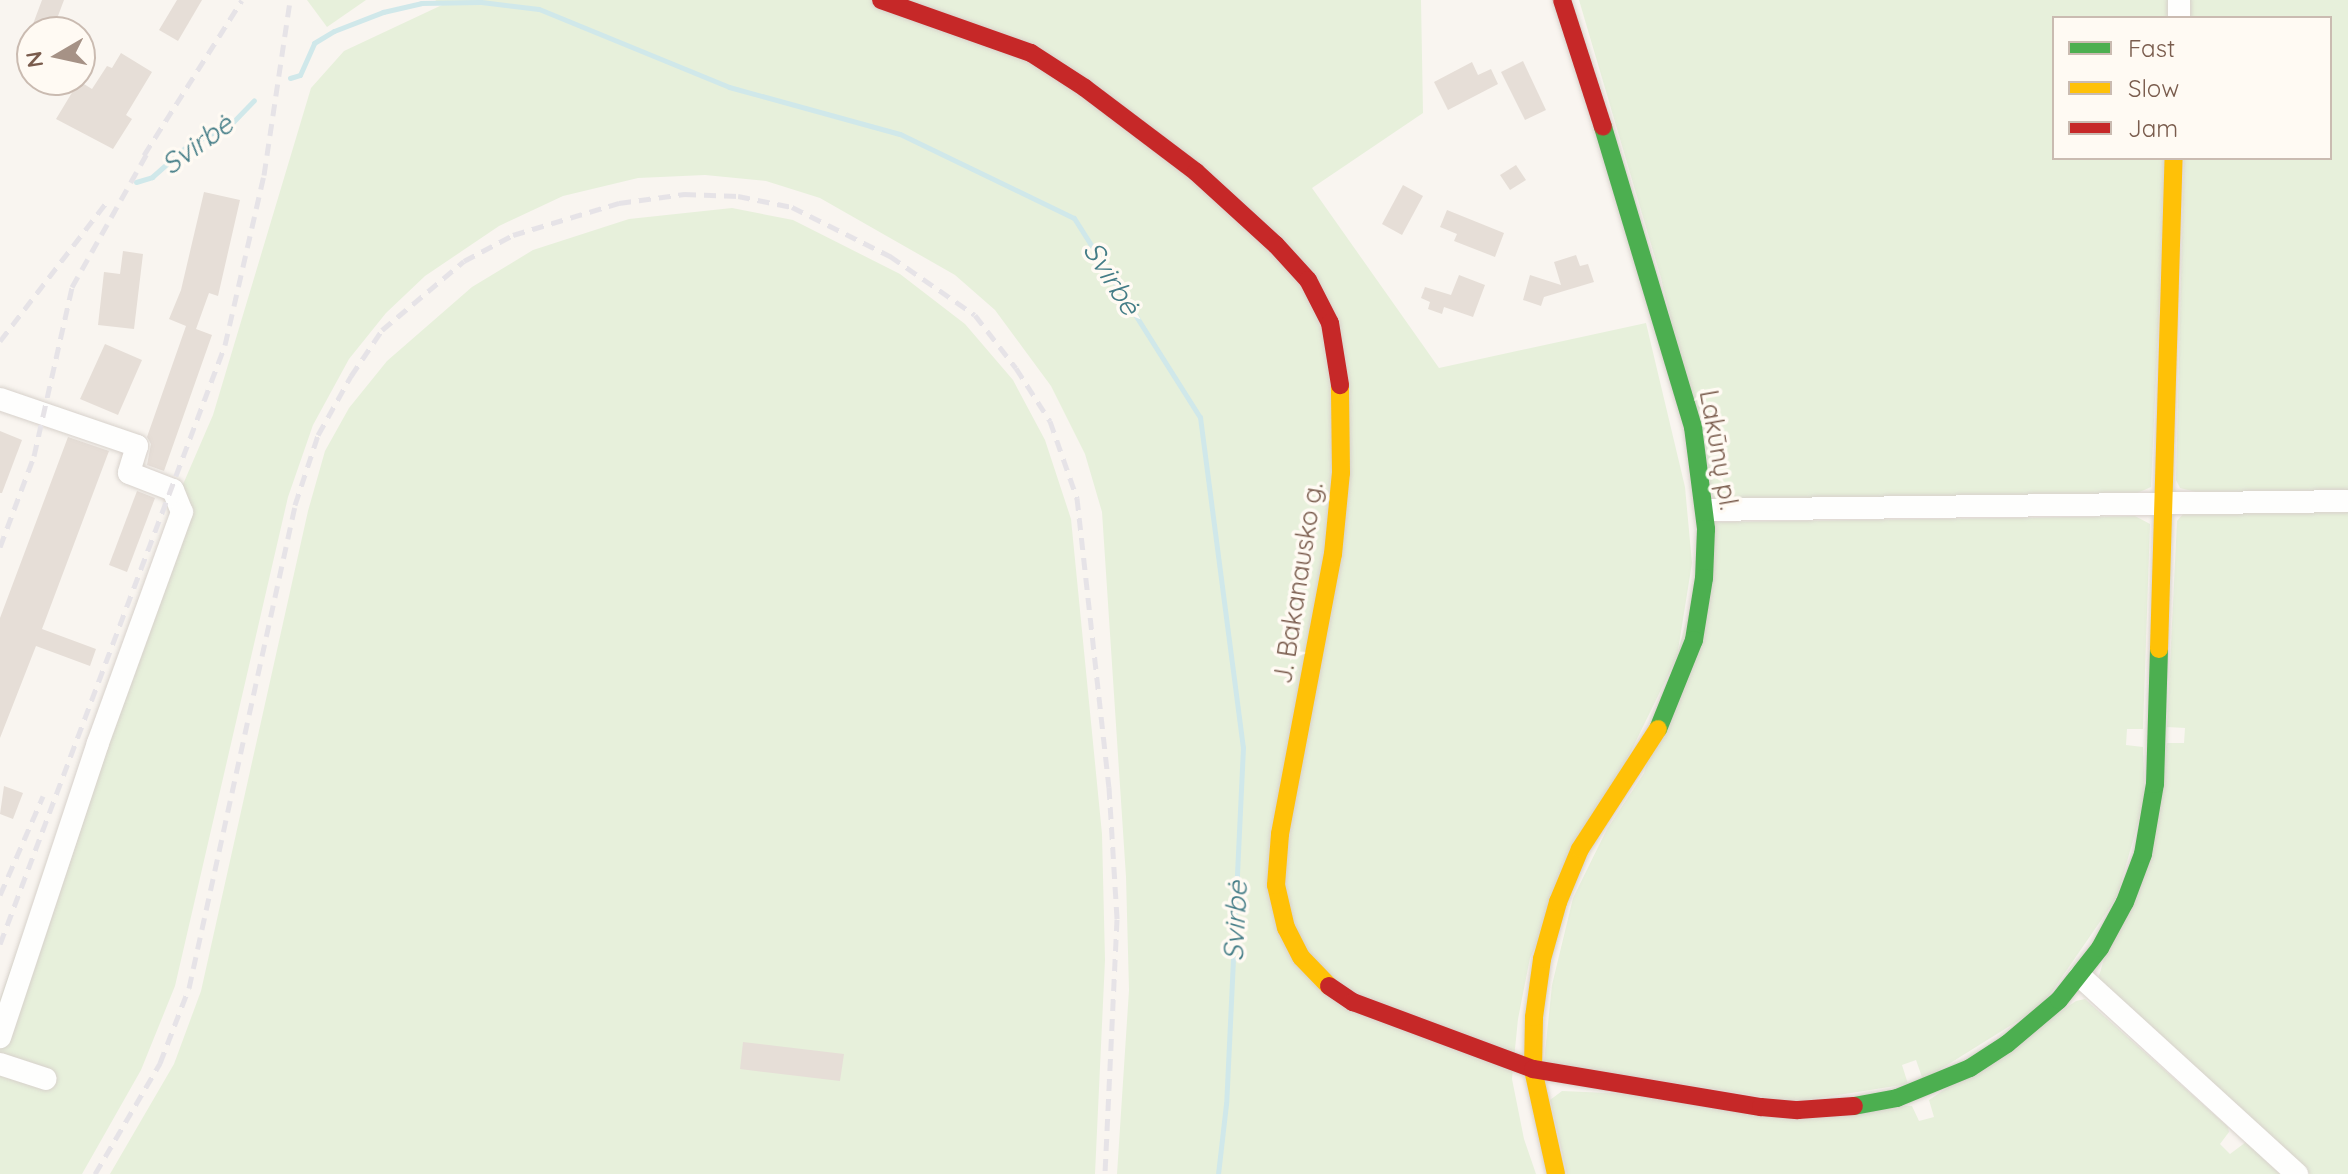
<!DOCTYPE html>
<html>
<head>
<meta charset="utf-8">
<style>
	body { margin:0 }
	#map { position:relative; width:2348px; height:1174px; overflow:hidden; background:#f9f5f0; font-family:Quicksand,sans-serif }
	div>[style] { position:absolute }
	.green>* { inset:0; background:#e7f0db }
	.stream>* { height:5px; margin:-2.5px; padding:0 2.5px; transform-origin:2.5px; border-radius:2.5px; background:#d0e8ea }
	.building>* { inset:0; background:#e6ded7 }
	.roads { filter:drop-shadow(0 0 2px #d7d1cb) drop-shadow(0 0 2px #d7d1cb) }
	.street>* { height:22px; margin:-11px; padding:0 11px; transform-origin:11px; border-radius:11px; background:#fefefd }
	.fast>* { height:18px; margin:-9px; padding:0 9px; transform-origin:9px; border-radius:9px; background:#4caf50 }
	.slow>* { height:18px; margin:-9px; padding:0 9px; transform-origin:9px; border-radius:9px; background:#ffc107 }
	.jam>* { height:18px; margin:-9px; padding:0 9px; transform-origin:9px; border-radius:9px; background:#c62828 }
	.rail>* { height:5px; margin-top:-2.5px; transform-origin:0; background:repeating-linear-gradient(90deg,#e6e3e7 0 12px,transparent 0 20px) }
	span { translate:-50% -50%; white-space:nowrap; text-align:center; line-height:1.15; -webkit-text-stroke:7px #fffaf3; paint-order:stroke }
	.street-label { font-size:26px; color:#7a5c4d }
	.water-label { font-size:28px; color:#437c86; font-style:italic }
	.legend { position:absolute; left:2052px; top:16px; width:280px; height:144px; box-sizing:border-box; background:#fffaf3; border:2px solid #cabbb1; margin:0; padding:10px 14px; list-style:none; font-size:24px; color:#7a5c4d }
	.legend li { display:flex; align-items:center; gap:16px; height:40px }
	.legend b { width:40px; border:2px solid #cabbb1 }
	.north { position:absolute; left:16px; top:16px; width:80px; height:80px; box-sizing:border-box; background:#fffaf3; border:2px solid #cabbb1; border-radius:50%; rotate:261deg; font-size:22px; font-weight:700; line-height:32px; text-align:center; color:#7a5c4d }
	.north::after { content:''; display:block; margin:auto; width:28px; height:36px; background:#a69286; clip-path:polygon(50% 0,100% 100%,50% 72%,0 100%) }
</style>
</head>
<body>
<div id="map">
	<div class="green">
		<div style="clip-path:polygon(307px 0,366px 0,327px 27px)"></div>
		<div style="clip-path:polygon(435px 0,1421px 0,1423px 113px,1312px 188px,1439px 368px,1646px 323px,1685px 487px,1692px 563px,1677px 657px,1530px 958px,1518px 1019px,1512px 1079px,1524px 1139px,1536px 1174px,1117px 1174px,1129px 990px,1126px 877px,1102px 512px,1085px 454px,1051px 386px,995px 310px,955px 275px,820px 198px,766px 181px,705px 175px,638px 178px,563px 196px,499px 226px,425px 276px,386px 313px,349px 359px,313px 425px,288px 497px,175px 986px,141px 1070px,82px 1174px,0 1174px,0 999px,168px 519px,213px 415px,311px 88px,344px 51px,442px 5px)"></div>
		<div style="clip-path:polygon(1579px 0,2170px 0,2170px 18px,2054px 18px,2054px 158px,2166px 158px,2151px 487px,2135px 494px,1714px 503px,1661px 278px)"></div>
		<div style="clip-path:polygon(2188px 0,2348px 0,2348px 490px,2200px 493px,2180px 488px,2176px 480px,2184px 158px,2330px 158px,2330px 18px,2188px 18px)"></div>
		<div style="clip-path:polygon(732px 208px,793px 220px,900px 274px,965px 324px,1013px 380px,1045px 440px,1071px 519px,1102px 834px,1105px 960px,1095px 1174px,110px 1174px,174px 1064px,201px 991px,308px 511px,325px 451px,349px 408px,387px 361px,472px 287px,533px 250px,629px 219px)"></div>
		<div style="clip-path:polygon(2348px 508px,2348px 1174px,2310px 1174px,2100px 982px,2099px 976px,2167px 743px,2184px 743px,2185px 728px,2167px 727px,2177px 521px,2183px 514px)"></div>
		<div style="clip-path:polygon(2135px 516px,2150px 524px,2143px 729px,2127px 729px,2126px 745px,2143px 747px,2145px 798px,2117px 897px,2042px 1006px,1923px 1080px,1916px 1060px,1902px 1065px,1908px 1084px,1794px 1102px,1544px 1062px,1552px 985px,1573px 898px,1607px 829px,1644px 773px,1714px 522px)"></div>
		<div style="clip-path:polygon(2085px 999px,2228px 1127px,2229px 1132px,2220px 1144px,2230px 1154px,2246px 1142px,2280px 1174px,1567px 1174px,1550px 1100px,1562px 1091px,1912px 1106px,1919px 1121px,1934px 1117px,1929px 1100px,2076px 1001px)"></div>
	</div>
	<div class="stream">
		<div style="left:290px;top:78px;width:10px;rotate:-17deg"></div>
		<div style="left:300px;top:75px;width:35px;rotate:-66deg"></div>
		<div style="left:314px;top:43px;width:23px;rotate:-31deg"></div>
		<div style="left:334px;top:31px;width:53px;rotate:-21.2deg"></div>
		<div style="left:383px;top:12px;width:39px;rotate:-13deg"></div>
		<div style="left:421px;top:3px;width:60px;rotate:-1deg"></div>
		<div style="left:481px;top:2px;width:58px;rotate:6.9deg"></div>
		<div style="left:539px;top:9px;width:205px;rotate:22.3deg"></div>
		<div style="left:729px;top:87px;width:177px;rotate:15.4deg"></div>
		<div style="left:900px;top:134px;width:193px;rotate:25.8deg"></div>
		<div style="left:1074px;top:218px;width:236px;rotate:57.7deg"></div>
		<div style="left:1200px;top:417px;width:333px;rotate:82.6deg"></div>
		<div style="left:1243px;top:747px;width:357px;rotate:92.7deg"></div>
		<div style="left:1226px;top:1104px;width:70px;rotate:96.5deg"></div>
		<div style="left:136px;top:182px;width:17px;rotate:-17deg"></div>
		<div style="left:152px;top:177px;width:45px;rotate:-41.4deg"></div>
		<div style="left:186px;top:147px;width:53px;rotate:-28deg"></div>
		<div style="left:233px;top:122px;width:30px;rotate:-46deg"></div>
	</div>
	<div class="building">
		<div style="clip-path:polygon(42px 0,64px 0,52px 32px,30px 32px)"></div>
		<div style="clip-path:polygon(177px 0,202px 0,178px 41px,159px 30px)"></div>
		<div style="clip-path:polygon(121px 53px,152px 72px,126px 115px,132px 119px,113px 149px,56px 119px,79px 81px,92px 89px,107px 66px,112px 68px)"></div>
		<div style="clip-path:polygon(1523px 61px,1546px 110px,1525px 120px,1501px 72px)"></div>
		<div style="clip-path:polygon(1472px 62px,1478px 75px,1491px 69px,1498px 84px,1448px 110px,1434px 82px)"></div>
		<div style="clip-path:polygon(1516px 165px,1526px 180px,1510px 190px,1500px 175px)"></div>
		<div style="clip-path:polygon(1403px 185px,1423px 196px,1402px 235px,1382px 224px)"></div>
		<div style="clip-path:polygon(204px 192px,240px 200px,218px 296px,209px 293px,196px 329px,212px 335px,164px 471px,147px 465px,151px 444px,147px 437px,186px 326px,169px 319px,181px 290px)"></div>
		<div style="clip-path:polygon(1447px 210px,1504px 233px,1495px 257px,1454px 241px,1457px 234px,1440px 227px)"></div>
		<div style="clip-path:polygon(123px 251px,143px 254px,134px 329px,98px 325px,104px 272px,120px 274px)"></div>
		<div style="clip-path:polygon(1576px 255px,1580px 266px,1588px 264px,1594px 282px,1544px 297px,1541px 306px,1523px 300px,1530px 275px,1561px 285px,1554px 262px)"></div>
		<div style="clip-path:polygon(1459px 275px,1485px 285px,1473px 317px,1444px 307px,1442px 314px,1428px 309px,1430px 302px,1421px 298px,1425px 287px,1451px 295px)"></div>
		<div style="clip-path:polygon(105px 344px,142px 360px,118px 415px,80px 399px)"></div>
		<div style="clip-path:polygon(0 431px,22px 440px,2px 493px,0 493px)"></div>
		<div style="clip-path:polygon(68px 437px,109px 451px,42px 629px,96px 649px,90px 666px,36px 646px,0 738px,0 618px)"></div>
		<div style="clip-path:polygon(137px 491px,155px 498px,127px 572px,109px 565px)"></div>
		<div style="clip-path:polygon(4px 786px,23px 793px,13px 819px,0 814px)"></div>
		<div style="clip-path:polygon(743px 1042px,844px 1054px,840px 1081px,740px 1069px)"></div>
	</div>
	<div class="roads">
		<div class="street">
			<div style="left:2179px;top:18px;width:18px;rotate:-90deg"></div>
			<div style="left:0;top:399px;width:145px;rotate:18.9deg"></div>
			<div style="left:137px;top:446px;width:28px;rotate:107deg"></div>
			<div style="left:129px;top:473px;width:47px;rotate:21.1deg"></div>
			<div style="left:173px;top:490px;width:24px;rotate:68deg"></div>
			<div style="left:182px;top:512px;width:246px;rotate:110deg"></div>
			<div style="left:98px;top:743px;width:310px;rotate:108.4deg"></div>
			<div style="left:1706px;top:510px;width:642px;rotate:-0.8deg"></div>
			<div style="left:2080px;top:976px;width:294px;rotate:42.4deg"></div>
			<div style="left:0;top:1064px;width:48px;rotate:18.1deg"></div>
		</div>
		<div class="fast">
			<div style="left:1603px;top:127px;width:313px;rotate:73.3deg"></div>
			<div style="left:1693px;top:427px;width:103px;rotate:82.7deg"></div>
			<div style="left:1706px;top:529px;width:49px;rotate:92.3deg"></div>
			<div style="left:1704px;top:578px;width:63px;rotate:99.2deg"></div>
			<div style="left:1694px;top:640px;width:96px;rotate:112deg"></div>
			<div style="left:1854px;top:1106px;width:44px;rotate:-10.5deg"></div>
			<div style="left:1897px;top:1098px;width:79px;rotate:-22.3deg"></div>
			<div style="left:1970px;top:1068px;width:44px;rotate:-33deg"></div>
			<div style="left:2007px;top:1044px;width:68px;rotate:-40.2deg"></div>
			<div style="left:2059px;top:1000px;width:66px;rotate:-51.7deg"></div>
			<div style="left:2100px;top:948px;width:52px;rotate:-61.5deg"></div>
			<div style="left:2125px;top:902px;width:51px;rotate:-69.4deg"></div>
			<div style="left:2143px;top:854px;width:71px;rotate:-80.3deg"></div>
			<div style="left:2155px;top:784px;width:135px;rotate:-88.3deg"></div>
		</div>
		<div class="slow">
			<div style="left:2159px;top:649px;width:491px;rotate:-88.3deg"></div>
			<div style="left:1329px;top:986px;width:40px;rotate:-134deg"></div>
			<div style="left:1301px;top:957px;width:33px;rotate:-117deg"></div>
			<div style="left:1286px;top:928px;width:44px;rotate:-103.1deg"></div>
			<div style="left:1276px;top:885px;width:51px;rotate:-85.5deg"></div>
			<div style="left:1280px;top:834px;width:285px;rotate:-79.3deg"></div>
			<div style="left:1333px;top:554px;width:81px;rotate:-84.4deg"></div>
			<div style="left:1341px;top:473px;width:88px;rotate:-90.7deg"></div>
			<div style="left:1556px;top:1174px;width:107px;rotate:-102.4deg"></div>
			<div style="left:1533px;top:1069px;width:52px;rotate:-88.9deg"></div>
			<div style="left:1534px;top:1017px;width:59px;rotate:-82.1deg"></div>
			<div style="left:1542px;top:959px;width:59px;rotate:-74.3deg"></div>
			<div style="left:1558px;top:902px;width:57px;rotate:-67.5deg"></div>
			<div style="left:1580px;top:849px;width:143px;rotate:-57deg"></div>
		</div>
		<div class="jam">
			<div style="left:881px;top:0;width:159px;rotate:19.5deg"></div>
			<div style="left:1031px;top:53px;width:64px;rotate:32.9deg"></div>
			<div style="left:1085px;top:88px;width:139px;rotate:37.1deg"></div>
			<div style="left:1196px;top:172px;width:108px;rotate:42.4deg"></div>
			<div style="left:1276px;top:245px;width:47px;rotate:47.6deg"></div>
			<div style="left:1308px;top:280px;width:48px;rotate:62.9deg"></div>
			<div style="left:1330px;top:323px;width:63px;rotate:80.8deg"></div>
			<div style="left:1562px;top:0;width:133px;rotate:72.1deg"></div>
			<div style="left:1329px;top:986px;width:29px;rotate:34deg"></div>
			<div style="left:1353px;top:1002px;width:192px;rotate:20.4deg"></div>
			<div style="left:1533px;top:1069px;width:231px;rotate:9.5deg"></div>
			<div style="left:1761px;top:1107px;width:37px;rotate:5deg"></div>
			<div style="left:1798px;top:1110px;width:56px;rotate:-4.1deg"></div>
		</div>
	</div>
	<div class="rail">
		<div style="left:144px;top:155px;width:183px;rotate:-57.7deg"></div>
		<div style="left:0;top:341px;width:179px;rotate:-52.5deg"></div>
		<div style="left:0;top:547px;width:97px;rotate:-69.5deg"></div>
		<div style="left:34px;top:456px;width:173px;rotate:-77.3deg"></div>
		<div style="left:72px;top:287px;width:159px;rotate:-60.7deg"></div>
		<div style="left:0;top:895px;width:108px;rotate:-66.5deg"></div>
		<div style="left:0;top:944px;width:640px;rotate:-69.41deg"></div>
		<div style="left:225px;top:345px;width:174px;rotate:-77.1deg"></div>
		<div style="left:264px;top:175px;width:177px;rotate:-81.5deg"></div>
		<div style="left:95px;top:1174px;width:129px;rotate:-59.6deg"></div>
		<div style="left:160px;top:1063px;width:80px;rotate:-68.9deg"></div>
		<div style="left:189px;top:988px;width:494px;rotate:-77.6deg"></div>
		<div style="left:295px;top:505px;width:74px;rotate:-71.8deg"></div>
		<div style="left:318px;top:435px;width:68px;rotate:-60.8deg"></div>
		<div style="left:351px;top:376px;width:55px;rotate:-56deg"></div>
		<div style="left:382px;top:330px;width:107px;rotate:-40.1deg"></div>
		<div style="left:464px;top:261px;width:55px;rotate:-28deg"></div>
		<div style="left:513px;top:235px;width:111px;rotate:-16.8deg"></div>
		<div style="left:619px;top:203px;width:66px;rotate:-7.9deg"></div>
		<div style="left:684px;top:194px;width:54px;rotate:2.1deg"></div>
		<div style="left:738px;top:196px;width:55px;rotate:11.5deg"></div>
		<div style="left:792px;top:207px;width:110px;rotate:26.6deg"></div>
		<div style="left:890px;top:256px;width:103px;rotate:34.8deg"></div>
		<div style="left:975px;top:315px;width:67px;rotate:52.3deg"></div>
		<div style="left:1016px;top:368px;width:63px;rotate:57.3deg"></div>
		<div style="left:1050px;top:421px;width:82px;rotate:70.7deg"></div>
		<div style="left:1077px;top:498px;width:291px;rotate:83.7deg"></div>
		<div style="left:1109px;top:787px;width:132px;rotate:86.5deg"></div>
		<div style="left:1117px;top:919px;width:255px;rotate:92.7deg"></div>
	</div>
	<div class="street-label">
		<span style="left:1719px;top:450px;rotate:80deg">Lakūnų pl.</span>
		<span style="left:1298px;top:583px;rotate:-81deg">J. Bakanausko g.</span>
	</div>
	<div class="water-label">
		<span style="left:197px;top:144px;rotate:-36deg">Svirbė</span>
		<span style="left:1112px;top:278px;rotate:58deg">Svirbė</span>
		<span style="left:1235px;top:921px;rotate:-87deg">Svirbė</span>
	</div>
	<ul class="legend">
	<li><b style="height:10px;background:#4caf50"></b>Fast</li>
	<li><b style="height:10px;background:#ffc107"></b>Slow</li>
	<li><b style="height:10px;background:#c62828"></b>Jam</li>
	</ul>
	<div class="north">N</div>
</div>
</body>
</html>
